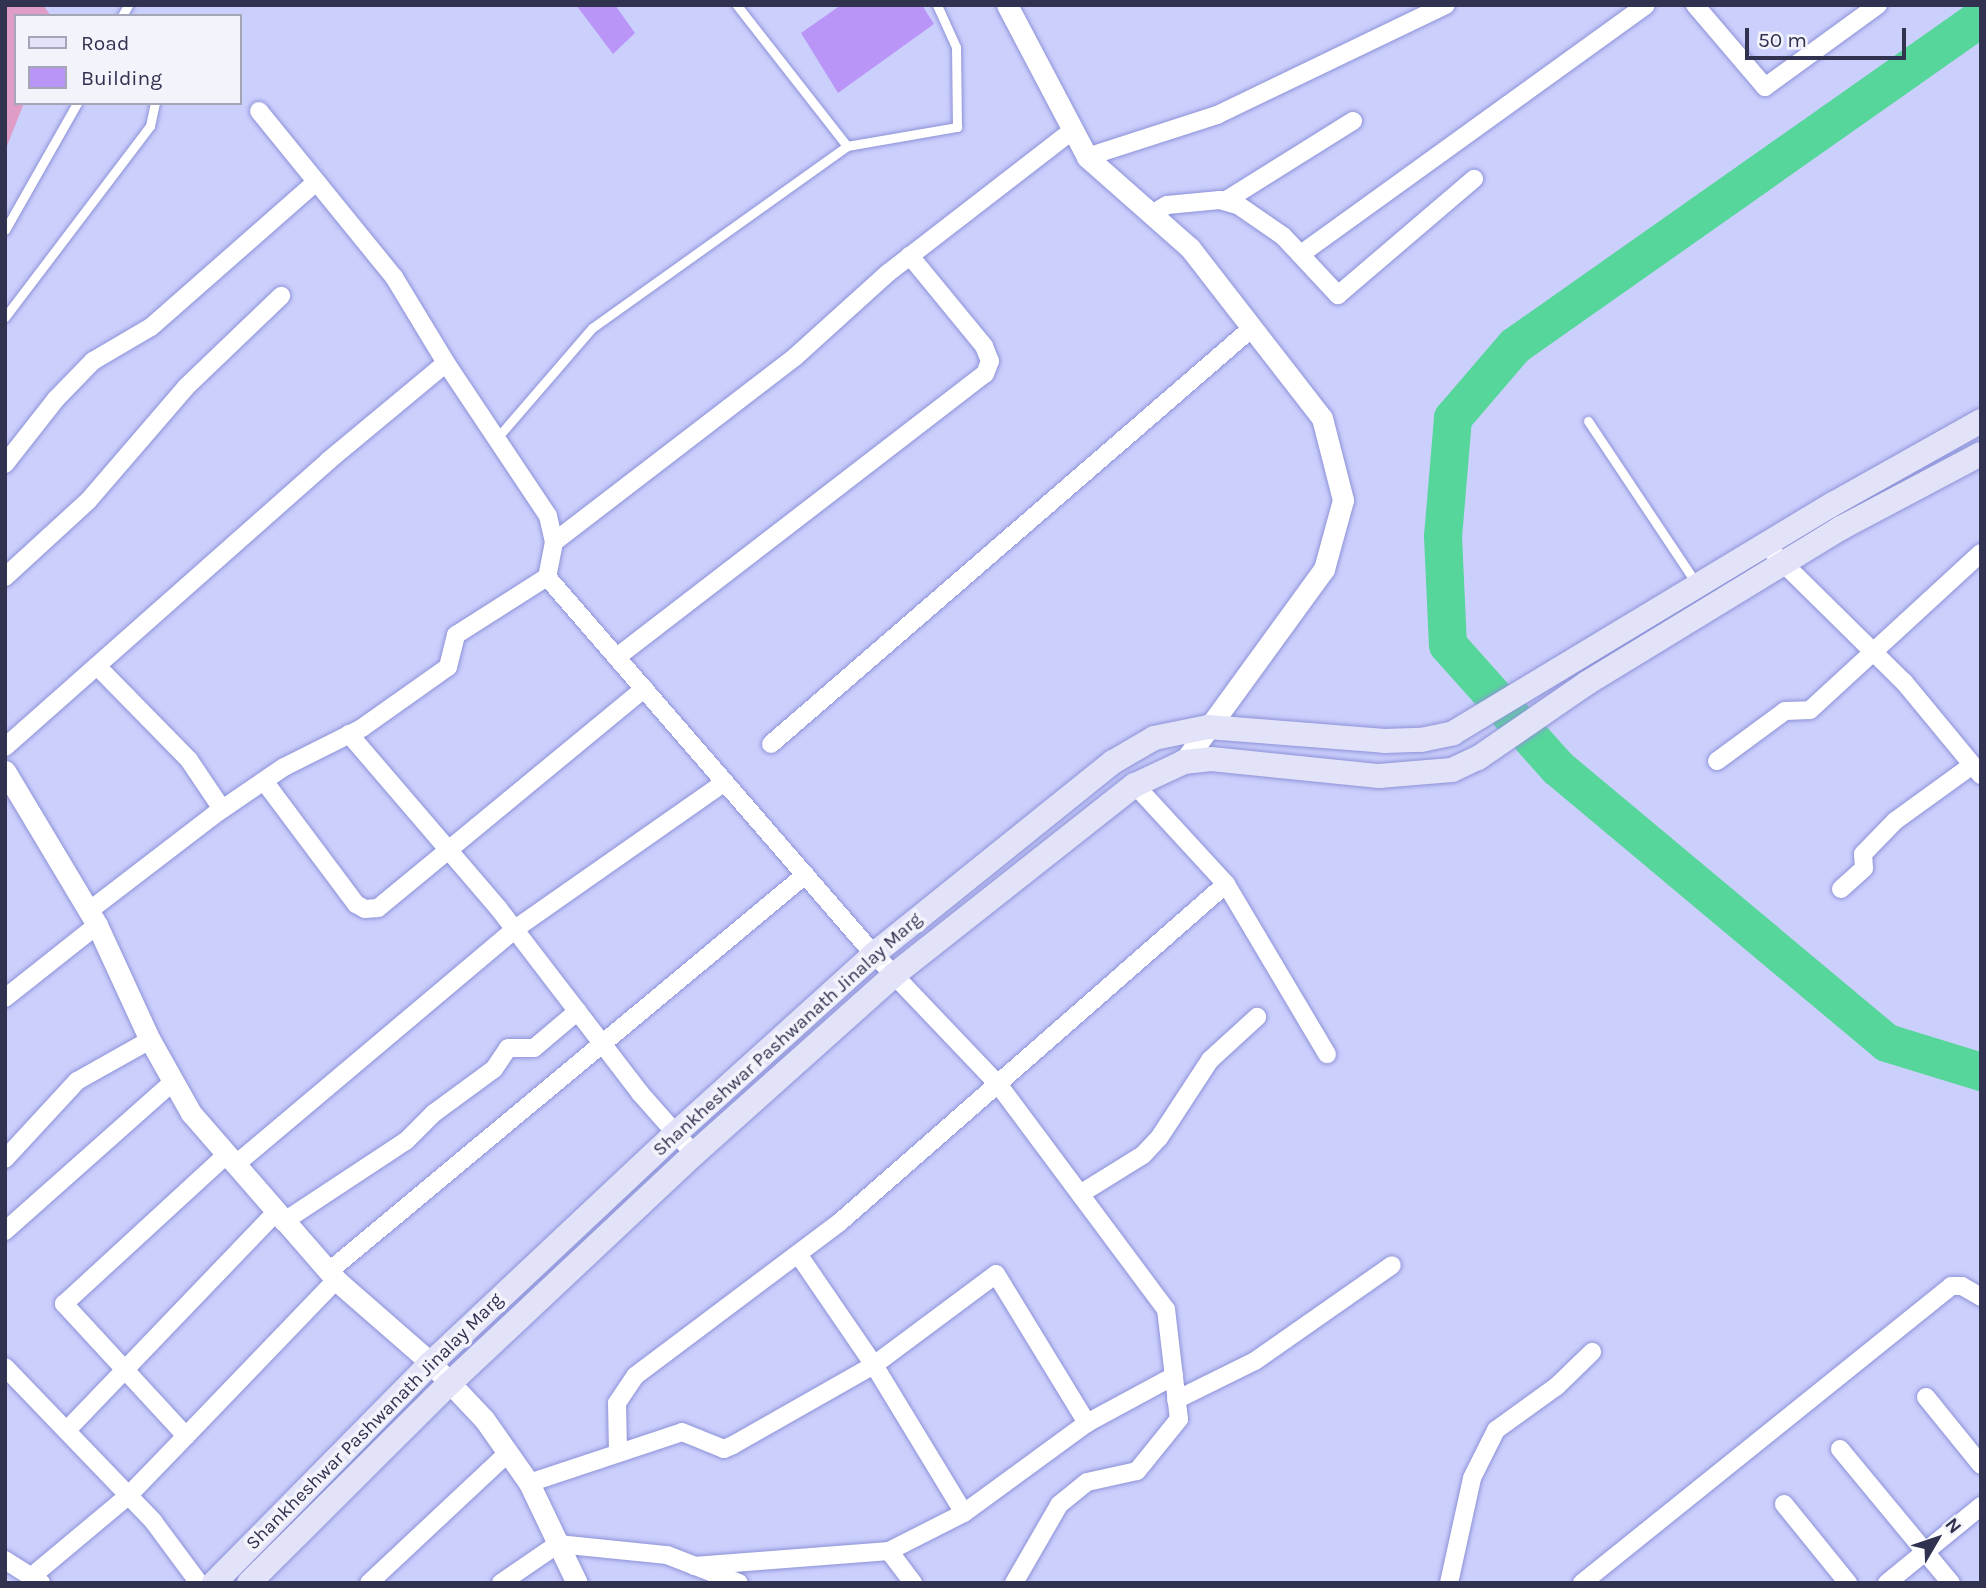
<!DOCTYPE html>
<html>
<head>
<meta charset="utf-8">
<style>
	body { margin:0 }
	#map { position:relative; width:1986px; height:1588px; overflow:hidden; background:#cbcffc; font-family:Karla,sans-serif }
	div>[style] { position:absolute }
	.green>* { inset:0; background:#de9cc7 }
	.river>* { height:38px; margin:-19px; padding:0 19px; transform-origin:19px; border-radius:19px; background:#56d69b }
	.building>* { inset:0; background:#ba95f8 }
	.roads { filter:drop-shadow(0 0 2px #8d92d8) drop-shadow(0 0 2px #8d92d8) }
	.service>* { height:9px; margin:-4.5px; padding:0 4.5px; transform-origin:4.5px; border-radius:4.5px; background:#fff }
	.minor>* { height:18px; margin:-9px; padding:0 9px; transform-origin:9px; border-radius:9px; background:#fff }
	.tertiary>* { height:21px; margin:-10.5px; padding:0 10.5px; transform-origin:10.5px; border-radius:10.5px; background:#fff }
	.secondary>* { height:24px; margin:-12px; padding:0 12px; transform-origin:12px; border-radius:12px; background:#e2e3f9 }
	span { translate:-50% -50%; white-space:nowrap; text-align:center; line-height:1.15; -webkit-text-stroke:7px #f2f3fb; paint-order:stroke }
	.street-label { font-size:19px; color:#30324f }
	.frame { position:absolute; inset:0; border:7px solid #30324f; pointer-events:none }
	.legend { position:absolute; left:14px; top:14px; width:228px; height:91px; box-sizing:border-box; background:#f2f3fb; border:2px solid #a4a6b6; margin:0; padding:9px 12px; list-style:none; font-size:21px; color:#30324f }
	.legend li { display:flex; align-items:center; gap:14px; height:35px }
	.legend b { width:35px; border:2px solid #a4a6b6 }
	.north { position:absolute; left:1902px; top:1504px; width:70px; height:70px; -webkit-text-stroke:5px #f2f3fb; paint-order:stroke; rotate:51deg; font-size:19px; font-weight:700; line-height:28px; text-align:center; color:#30324f }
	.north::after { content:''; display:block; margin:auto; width:24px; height:32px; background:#30324f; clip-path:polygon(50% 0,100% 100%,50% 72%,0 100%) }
	.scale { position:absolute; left:1745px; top:28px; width:161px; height:32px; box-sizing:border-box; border:4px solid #30324f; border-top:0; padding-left:9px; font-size:21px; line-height:24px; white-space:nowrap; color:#30324f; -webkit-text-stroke:5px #f2f3fb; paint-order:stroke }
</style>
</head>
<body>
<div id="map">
	<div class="green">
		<div style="clip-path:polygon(5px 5px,43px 5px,51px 16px,16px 16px,16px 103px,24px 103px,5px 151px)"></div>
	</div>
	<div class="river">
		<div style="left:1981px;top:18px;width:570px;rotate:144.86deg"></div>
		<div style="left:1515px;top:346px;width:95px;rotate:130.7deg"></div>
		<div style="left:1453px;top:418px;width:118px;rotate:94.8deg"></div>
		<div style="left:1443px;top:536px;width:109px;rotate:87.4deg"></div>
		<div style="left:1448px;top:645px;width:165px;rotate:48.2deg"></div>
		<div style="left:1558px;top:768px;width:429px;rotate:39.9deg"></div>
		<div style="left:1887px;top:1043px;width:98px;rotate:17.1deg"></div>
	</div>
	<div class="building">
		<div style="clip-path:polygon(576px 5px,615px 5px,635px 33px,613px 54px)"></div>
		<div style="clip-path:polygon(841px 5px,922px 5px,934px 24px,838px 93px,801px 33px)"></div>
	</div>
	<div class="roads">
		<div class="service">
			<div style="left:122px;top:16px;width:13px;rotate:-61deg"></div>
			<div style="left:847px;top:146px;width:112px;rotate:-9.8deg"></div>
			<div style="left:957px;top:127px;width:80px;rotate:-90.7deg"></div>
			<div style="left:956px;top:47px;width:46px;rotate:-114.3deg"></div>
			<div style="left:5px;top:230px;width:146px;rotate:-60.4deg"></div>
			<div style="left:5px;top:317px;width:240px;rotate:-52.8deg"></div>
			<div style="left:150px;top:126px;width:24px;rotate:-78deg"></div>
			<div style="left:1588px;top:421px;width:195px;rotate:56.3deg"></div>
			<div style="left:497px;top:438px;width:145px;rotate:-49.2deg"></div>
			<div style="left:592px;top:328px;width:313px;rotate:-35.5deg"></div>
			<div style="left:847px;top:146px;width:179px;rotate:-128deg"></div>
		</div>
		<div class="minor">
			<div style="left:1695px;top:5px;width:108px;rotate:49.5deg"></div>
			<div style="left:1765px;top:87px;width:140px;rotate:-36deg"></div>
			<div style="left:259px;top:111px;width:214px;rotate:50.9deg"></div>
			<div style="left:394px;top:277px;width:100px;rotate:58.8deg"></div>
			<div style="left:1087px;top:157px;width:137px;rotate:-17.9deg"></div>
			<div style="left:1217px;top:115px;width:254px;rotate:-25.7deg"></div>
			<div style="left:1225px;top:201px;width:151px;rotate:-32deg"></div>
			<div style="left:1152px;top:214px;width:17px;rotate:-31deg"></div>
			<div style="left:1167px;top:205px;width:53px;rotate:-5.4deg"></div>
			<div style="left:1220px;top:200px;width:19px;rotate:16deg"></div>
			<div style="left:1238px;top:205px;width:55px;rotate:34.6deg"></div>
			<div style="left:1283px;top:236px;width:81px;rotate:47deg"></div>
			<div style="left:1338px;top:295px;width:179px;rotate:-40.5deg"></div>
			<div style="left:1301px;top:254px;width:425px;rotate:-35.8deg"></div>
			<div style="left:5px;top:464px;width:83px;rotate:-51.9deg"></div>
			<div style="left:56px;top:399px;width:53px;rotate:-45.8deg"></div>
			<div style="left:93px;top:361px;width:67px;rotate:-30.4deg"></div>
			<div style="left:151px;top:327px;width:220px;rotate:-41.3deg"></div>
			<div style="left:554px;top:542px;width:304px;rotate:-37.5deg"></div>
			<div style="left:795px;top:357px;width:125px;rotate:-42.1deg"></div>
			<div style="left:888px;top:273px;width:234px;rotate:-37.7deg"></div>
			<div style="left:1775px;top:555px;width:181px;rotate:44.6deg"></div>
			<div style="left:1904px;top:682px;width:121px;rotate:50.4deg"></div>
			<div style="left:5px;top:577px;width:113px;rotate:-42.5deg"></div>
			<div style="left:88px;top:501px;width:150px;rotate:-49.3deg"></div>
			<div style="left:186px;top:387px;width:132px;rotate:-43.8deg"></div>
			<div style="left:547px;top:577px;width:499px;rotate:49.1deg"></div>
			<div style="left:874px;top:954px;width:180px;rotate:46.4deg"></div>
			<div style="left:998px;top:1084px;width:281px;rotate:53.3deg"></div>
			<div style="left:1166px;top:1309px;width:111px;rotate:83.3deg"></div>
			<div style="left:1179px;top:1419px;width:67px;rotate:128.9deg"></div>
			<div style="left:1137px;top:1471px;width:51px;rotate:167.6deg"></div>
			<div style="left:1087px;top:1482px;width:36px;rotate:141deg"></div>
			<div style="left:1059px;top:1505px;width:90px;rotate:120deg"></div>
			<div style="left:617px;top:657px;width:464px;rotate:-37.6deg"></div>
			<div style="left:985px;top:374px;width:14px;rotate:-69deg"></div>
			<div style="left:990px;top:361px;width:16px;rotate:-112deg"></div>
			<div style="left:984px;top:346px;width:117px;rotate:-129.4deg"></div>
			<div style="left:97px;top:666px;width:132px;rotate:45.6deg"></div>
			<div style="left:189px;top:760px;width:59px;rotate:56deg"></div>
			<div style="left:349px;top:734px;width:230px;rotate:49.4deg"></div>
			<div style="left:499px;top:909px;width:232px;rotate:52.5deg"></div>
			<div style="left:640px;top:1093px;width:81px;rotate:48.5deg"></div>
			<div style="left:771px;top:744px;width:636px;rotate:-40.86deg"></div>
			<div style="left:5px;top:747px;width:431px;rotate:-41.5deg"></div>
			<div style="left:328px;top:461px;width:153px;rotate:-39.7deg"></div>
			<div style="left:446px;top:363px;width:184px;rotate:56.3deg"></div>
			<div style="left:548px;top:516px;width:27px;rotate:77deg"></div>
			<div style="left:554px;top:542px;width:36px;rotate:101deg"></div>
			<div style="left:547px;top:577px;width:108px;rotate:147.5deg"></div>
			<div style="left:456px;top:635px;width:33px;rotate:104deg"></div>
			<div style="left:448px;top:667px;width:105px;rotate:144.7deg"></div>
			<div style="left:362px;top:728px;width:87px;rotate:153.4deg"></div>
			<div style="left:284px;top:767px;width:85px;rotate:145.6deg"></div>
			<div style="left:214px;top:815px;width:158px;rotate:142.5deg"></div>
			<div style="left:1717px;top:761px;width:84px;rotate:-36.3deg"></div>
			<div style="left:1785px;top:711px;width:25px;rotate:-2deg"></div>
			<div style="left:1810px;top:710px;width:232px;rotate:-42.6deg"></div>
			<div style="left:264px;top:781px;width:154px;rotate:53.2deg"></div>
			<div style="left:356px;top:904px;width:10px;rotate:29deg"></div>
			<div style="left:365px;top:909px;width:13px;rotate:-4deg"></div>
			<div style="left:378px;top:908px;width:345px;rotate:-39.5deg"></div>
			<div style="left:1135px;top:785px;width:134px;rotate:47.4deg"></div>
			<div style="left:1226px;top:884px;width:198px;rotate:59.3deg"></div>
			<div style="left:1841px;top:889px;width:31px;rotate:-42deg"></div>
			<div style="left:1864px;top:868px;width:14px;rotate:-94deg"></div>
			<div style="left:1863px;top:854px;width:46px;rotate:-45.9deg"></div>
			<div style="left:1895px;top:821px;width:94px;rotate:-35.9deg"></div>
			<div style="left:5px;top:998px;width:117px;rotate:-38.4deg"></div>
			<div style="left:5px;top:1159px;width:106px;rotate:-47.3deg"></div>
			<div style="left:77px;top:1081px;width:84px;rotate:-29.3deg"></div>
			<div style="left:235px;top:1165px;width:366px;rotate:-40.1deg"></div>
			<div style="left:515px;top:929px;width:256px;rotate:-35deg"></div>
			<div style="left:1080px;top:1194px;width:74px;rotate:-31.8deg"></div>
			<div style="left:1143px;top:1155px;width:23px;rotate:-47deg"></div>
			<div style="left:1159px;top:1138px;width:93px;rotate:-56.8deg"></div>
			<div style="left:1210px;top:1060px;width:64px;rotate:-42.5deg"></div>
			<div style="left:283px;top:1222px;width:147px;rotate:-33.4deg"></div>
			<div style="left:406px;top:1141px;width:40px;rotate:-45deg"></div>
			<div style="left:434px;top:1113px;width:74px;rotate:-36.3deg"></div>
			<div style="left:494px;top:1069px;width:25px;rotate:-56deg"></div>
			<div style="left:508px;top:1048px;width:26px"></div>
			<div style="left:534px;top:1048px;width:57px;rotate:-40.1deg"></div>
			<div style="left:5px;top:1231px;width:225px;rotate:-41.6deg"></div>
			<div style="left:798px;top:1254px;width:135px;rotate:55.6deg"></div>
			<div style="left:874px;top:1365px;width:173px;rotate:58.7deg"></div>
			<div style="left:328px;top:1272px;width:621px;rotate:-39.77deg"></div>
			<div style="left:5px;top:1367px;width:214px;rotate:46.1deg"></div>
			<div style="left:153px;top:1521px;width:77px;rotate:53.4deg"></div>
			<div style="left:1926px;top:1397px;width:87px;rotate:51deg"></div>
			<div style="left:1176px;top:1400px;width:88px;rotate:-26.3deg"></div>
			<div style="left:1255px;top:1361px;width:167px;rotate:-35deg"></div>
			<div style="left:68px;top:1429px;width:299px;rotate:-46.2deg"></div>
			<div style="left:186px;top:1436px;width:216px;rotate:-46.1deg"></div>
			<div style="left:1840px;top:1449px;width:174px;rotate:50.4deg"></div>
			<div style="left:618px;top:1451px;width:48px;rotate:-91.2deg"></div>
			<div style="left:617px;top:1403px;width:32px;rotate:-56deg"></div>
			<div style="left:635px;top:1376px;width:256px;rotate:-36.9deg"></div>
			<div style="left:840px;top:1222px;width:513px;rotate:-41.21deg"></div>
			<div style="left:529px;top:1483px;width:161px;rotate:-18.4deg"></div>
			<div style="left:682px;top:1432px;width:45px;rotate:22deg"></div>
			<div style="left:724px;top:1449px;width:10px;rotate:-24deg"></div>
			<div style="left:733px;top:1445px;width:162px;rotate:-29.6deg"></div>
			<div style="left:874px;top:1365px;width:152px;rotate:-36.7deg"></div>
			<div style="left:996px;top:1274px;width:175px;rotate:58.6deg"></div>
			<div style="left:1784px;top:1504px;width:102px;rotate:51deg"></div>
			<div style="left:889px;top:1551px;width:40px;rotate:53deg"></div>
			<div style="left:5px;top:1560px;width:43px;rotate:32.6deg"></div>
			<div style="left:694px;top:1566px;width:196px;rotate:-4.4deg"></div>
			<div style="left:889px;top:1551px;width:84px;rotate:-26.9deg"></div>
			<div style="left:964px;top:1513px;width:152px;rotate:-36.2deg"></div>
			<div style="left:1087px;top:1423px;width:99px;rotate:-28.4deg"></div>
			<div style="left:31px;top:1577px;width:128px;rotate:-39.9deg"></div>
			<div style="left:129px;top:1495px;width:82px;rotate:-46deg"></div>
			<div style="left:186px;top:1436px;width:180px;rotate:-132.7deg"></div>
			<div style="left:64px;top:1304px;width:220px;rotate:-42.6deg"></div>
			<div style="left:369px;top:1583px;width:190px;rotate:-43.1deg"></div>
			<div style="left:501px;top:1583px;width:69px;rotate:-34.4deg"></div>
			<div style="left:558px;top:1544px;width:110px;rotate:5.8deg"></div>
			<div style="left:667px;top:1555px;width:77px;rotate:21.3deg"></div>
			<div style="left:1449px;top:1583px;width:107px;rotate:-77.6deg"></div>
			<div style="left:1472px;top:1478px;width:54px;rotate:-63.4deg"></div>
			<div style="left:1496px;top:1430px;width:75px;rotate:-35.8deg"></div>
			<div style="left:1557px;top:1386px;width:49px;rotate:-44.2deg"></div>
			<div style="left:1582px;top:1583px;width:474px;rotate:-38.8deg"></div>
			<div style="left:1951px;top:1286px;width:11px"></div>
			<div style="left:1962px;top:1286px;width:22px;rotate:30deg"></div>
			<div style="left:1887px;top:1583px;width:122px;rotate:-39.3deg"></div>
		</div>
		<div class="tertiary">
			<div style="left:1007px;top:5px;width:172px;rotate:62.2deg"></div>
			<div style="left:1087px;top:157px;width:137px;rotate:41.5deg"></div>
			<div style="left:1190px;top:248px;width:215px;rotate:52.2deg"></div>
			<div style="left:1322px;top:418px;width:85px;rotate:75.6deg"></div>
			<div style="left:1343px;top:500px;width:72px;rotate:105.4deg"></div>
			<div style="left:1324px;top:569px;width:238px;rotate:126deg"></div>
			<div style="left:5px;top:771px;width:179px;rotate:59.1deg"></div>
			<div style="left:97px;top:925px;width:127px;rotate:65.3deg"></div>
			<div style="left:150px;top:1040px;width:84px;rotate:60.7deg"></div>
			<div style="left:191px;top:1113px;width:221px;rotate:49deg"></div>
			<div style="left:336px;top:1280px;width:126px;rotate:41.1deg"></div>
			<div style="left:431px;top:1363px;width:77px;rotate:46.6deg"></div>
			<div style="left:484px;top:1419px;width:78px;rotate:54.9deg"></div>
			<div style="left:529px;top:1483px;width:111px;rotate:64.4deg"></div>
		</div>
		<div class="secondary">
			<div style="left:214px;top:1583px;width:309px;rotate:-45.4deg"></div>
			<div style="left:431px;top:1363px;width:335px;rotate:-43.2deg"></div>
			<div style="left:675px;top:1134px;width:268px;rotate:-42.1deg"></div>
			<div style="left:874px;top:954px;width:307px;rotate:-38.8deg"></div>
			<div style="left:1113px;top:762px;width:48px;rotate:-30.3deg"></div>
			<div style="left:1154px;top:738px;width:55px;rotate:-11.5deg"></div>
			<div style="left:1208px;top:727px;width:177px;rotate:4.5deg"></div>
			<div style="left:1384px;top:741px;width:37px;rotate:-2deg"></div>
			<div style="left:1421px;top:740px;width:33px;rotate:-12deg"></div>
			<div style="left:1453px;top:733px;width:444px;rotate:-31.1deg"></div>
			<div style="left:1833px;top:504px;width:170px;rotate:-29.3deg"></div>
			<div style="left:249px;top:1583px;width:282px;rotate:-44.9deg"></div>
			<div style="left:449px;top:1384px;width:336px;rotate:-43.2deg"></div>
			<div style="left:694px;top:1154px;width:268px;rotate:-41.8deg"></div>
			<div style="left:894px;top:975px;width:307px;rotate:-38.3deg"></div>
			<div style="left:1135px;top:785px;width:54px;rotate:-25.1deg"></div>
			<div style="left:1184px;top:762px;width:27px;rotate:-6deg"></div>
			<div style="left:1211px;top:759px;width:169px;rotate:5.8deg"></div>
			<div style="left:1379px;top:776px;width:73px;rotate:-4.7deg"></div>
			<div style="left:1452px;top:770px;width:29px;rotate:-25deg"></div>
			<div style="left:1478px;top:758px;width:132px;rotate:-34.5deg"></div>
			<div style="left:1587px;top:683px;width:298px;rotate:-31.4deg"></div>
			<div style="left:1841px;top:528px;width:158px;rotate:-27.9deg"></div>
		</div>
	</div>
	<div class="street-label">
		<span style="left:788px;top:1035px;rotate:-42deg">Shankheshwar Pashwanath Jinalay Marg</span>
		<span style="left:375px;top:1422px;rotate:-45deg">Shankheshwar Pashwanath Jinalay Marg</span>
	</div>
	<div class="frame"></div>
	<ul class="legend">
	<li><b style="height:9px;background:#e2e3f9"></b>Road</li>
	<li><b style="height:19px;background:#ba95f8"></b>Building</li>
	</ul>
	<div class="north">N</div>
	<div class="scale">50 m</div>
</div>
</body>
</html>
